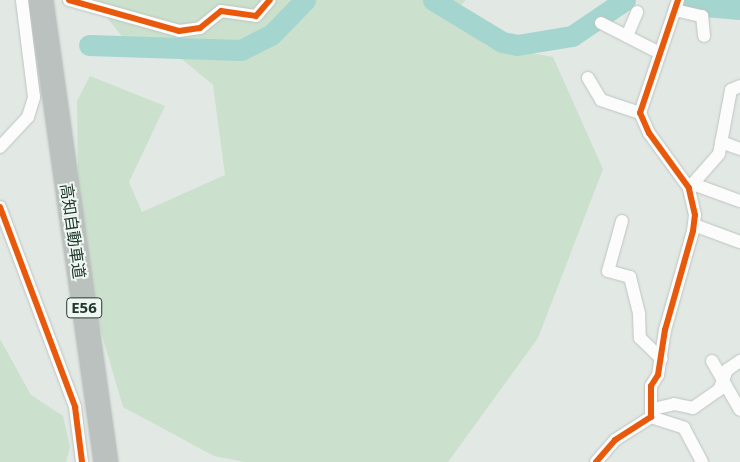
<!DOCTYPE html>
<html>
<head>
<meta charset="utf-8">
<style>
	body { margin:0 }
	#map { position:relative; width:740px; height:462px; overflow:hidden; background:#e2e8e4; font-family:"Open Sans","Noto Sans JP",sans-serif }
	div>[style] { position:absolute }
	.green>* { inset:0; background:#cbe0cd }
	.river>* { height:21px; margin:-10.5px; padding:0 10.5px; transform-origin:10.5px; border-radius:10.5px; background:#a4d5cf }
	.roads { filter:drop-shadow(0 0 1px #bfc4c1) drop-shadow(0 0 1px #bfc4c1) }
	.street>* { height:12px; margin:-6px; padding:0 6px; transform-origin:6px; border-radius:6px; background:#fbfcfb }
	.highway>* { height:24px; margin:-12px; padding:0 12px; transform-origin:12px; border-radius:12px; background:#bac1be }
	.cycleway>* { height:6px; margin:-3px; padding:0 3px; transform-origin:3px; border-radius:3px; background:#e8590c }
	span { translate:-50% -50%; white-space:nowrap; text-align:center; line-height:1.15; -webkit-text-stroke:4px #f0f7f2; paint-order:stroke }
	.shield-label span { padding:1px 4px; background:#f0f7f2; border:1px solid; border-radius:4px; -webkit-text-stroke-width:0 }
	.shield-label { font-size:15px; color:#21392d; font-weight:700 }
	.street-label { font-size:16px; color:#21392d }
</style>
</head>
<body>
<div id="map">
	<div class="green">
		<div style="clip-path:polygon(93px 0,466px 0,458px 8px,485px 45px,553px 57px,603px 169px,538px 338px,448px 462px,245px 462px,214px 456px,123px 407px,79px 256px,77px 101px,90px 76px,165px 106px,129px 182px,142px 212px,225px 175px,213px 85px,183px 60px,124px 39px)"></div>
		<div style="clip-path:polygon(0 339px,31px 395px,63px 416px,70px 447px,66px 462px,0 462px)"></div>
	</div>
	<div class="river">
		<div style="left:433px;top:0;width:81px;rotate:31.3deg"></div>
		<div style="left:502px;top:42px;width:15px;rotate:11deg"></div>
		<div style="left:517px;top:45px;width:56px;rotate:-9.3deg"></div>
		<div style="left:572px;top:36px;width:64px;rotate:-34.2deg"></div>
		<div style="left:685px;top:0;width:9px;rotate:32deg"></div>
		<div style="left:693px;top:5px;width:47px;rotate:4.9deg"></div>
		<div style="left:89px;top:45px;width:152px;rotate:1.9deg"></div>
		<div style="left:241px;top:50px;width:34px;rotate:-27deg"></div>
		<div style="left:271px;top:35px;width:49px;rotate:-45.8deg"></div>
	</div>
	<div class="roads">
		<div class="street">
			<div style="left:69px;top:0;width:114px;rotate:15.7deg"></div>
			<div style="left:179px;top:31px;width:21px;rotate:-8deg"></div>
			<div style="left:200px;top:28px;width:27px;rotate:-39deg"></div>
			<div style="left:221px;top:11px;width:35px;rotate:8deg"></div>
			<div style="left:256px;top:16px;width:21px;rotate:-49deg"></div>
			<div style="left:675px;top:10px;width:28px;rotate:13deg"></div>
			<div style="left:702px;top:16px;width:20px;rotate:84deg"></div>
			<div style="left:601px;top:23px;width:64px;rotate:27deg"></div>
			<div style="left:627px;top:36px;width:26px;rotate:-67deg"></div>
			<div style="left:588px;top:78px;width:26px;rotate:59deg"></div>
			<div style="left:601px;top:100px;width:41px;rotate:18.4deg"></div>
			<div style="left:721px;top:142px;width:20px;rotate:20deg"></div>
			<div style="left:0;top:147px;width:41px;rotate:-47deg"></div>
			<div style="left:28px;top:117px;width:21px;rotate:-73deg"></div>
			<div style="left:34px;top:97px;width:98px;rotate:-97.1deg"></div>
			<div style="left:693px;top:184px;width:50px;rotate:19.9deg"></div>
			<div style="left:689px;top:188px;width:45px;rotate:-48.6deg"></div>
			<div style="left:719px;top:154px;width:65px;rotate:-79.4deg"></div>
			<div style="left:731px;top:90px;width:10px;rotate:-24deg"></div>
			<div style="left:0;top:207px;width:214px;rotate:69.4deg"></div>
			<div style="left:75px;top:407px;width:55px;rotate:82.7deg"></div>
			<div style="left:622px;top:221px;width:52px;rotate:105.6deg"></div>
			<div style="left:608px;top:271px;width:23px;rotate:15deg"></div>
			<div style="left:630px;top:277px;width:38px;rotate:76deg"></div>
			<div style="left:639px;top:314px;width:24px;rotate:88deg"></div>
			<div style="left:640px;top:338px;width:30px;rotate:44deg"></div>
			<div style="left:694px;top:225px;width:49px;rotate:20.3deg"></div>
			<div style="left:712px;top:361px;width:56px;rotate:60.3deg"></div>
			<div style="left:653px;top:409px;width:22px;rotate:-13deg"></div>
			<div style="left:674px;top:404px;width:19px;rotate:12deg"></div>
			<div style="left:693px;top:408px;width:32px;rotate:-35deg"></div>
			<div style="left:719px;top:390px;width:22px;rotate:-68deg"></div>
			<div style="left:727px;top:370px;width:16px;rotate:-35deg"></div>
			<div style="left:651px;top:417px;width:35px;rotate:18deg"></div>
			<div style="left:684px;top:428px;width:38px;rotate:62deg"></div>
			<div style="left:596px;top:462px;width:29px;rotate:-49deg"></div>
			<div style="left:615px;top:440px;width:43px;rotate:-32.6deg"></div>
			<div style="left:651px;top:417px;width:31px;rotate:-90deg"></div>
			<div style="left:651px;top:386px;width:13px;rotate:-58deg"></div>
			<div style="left:658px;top:375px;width:46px;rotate:-81.2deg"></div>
			<div style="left:665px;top:330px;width:103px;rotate:-74.2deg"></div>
			<div style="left:693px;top:231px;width:16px;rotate:-83deg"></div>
			<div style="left:695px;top:215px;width:28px;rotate:-103deg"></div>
			<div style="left:689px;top:188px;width:68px;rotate:-126deg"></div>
			<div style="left:649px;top:133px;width:22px;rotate:-114deg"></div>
			<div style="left:640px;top:113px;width:119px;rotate:-71.4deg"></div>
		</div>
		<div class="highway">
			<div style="left:41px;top:0;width:467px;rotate:82deg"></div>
		</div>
	</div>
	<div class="cycleway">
		<div style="left:69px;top:0;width:114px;rotate:15.7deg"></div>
		<div style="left:179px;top:31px;width:21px;rotate:-8deg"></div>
		<div style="left:200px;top:28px;width:27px;rotate:-39deg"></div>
		<div style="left:221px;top:11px;width:35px;rotate:8deg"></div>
		<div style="left:256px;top:16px;width:21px;rotate:-49deg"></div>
		<div style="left:0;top:207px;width:214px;rotate:69.4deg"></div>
		<div style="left:75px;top:407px;width:55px;rotate:82.7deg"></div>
		<div style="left:596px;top:462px;width:29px;rotate:-49deg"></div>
		<div style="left:615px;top:440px;width:43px;rotate:-32.6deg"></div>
		<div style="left:651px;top:417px;width:31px;rotate:-90deg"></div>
		<div style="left:651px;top:386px;width:13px;rotate:-58deg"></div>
		<div style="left:658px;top:375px;width:46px;rotate:-81.2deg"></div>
		<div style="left:665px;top:330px;width:103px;rotate:-74.2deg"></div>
		<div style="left:693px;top:231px;width:16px;rotate:-83deg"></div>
		<div style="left:695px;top:215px;width:28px;rotate:-103deg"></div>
		<div style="left:689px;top:188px;width:68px;rotate:-126deg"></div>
		<div style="left:649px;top:133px;width:22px;rotate:-114deg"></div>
		<div style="left:640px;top:113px;width:119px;rotate:-71.4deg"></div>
	</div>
	<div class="shield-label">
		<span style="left:84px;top:308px">E56</span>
	</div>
	<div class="street-label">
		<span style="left:73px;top:231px;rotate:82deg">高知自動車道</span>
	</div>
</div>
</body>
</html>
